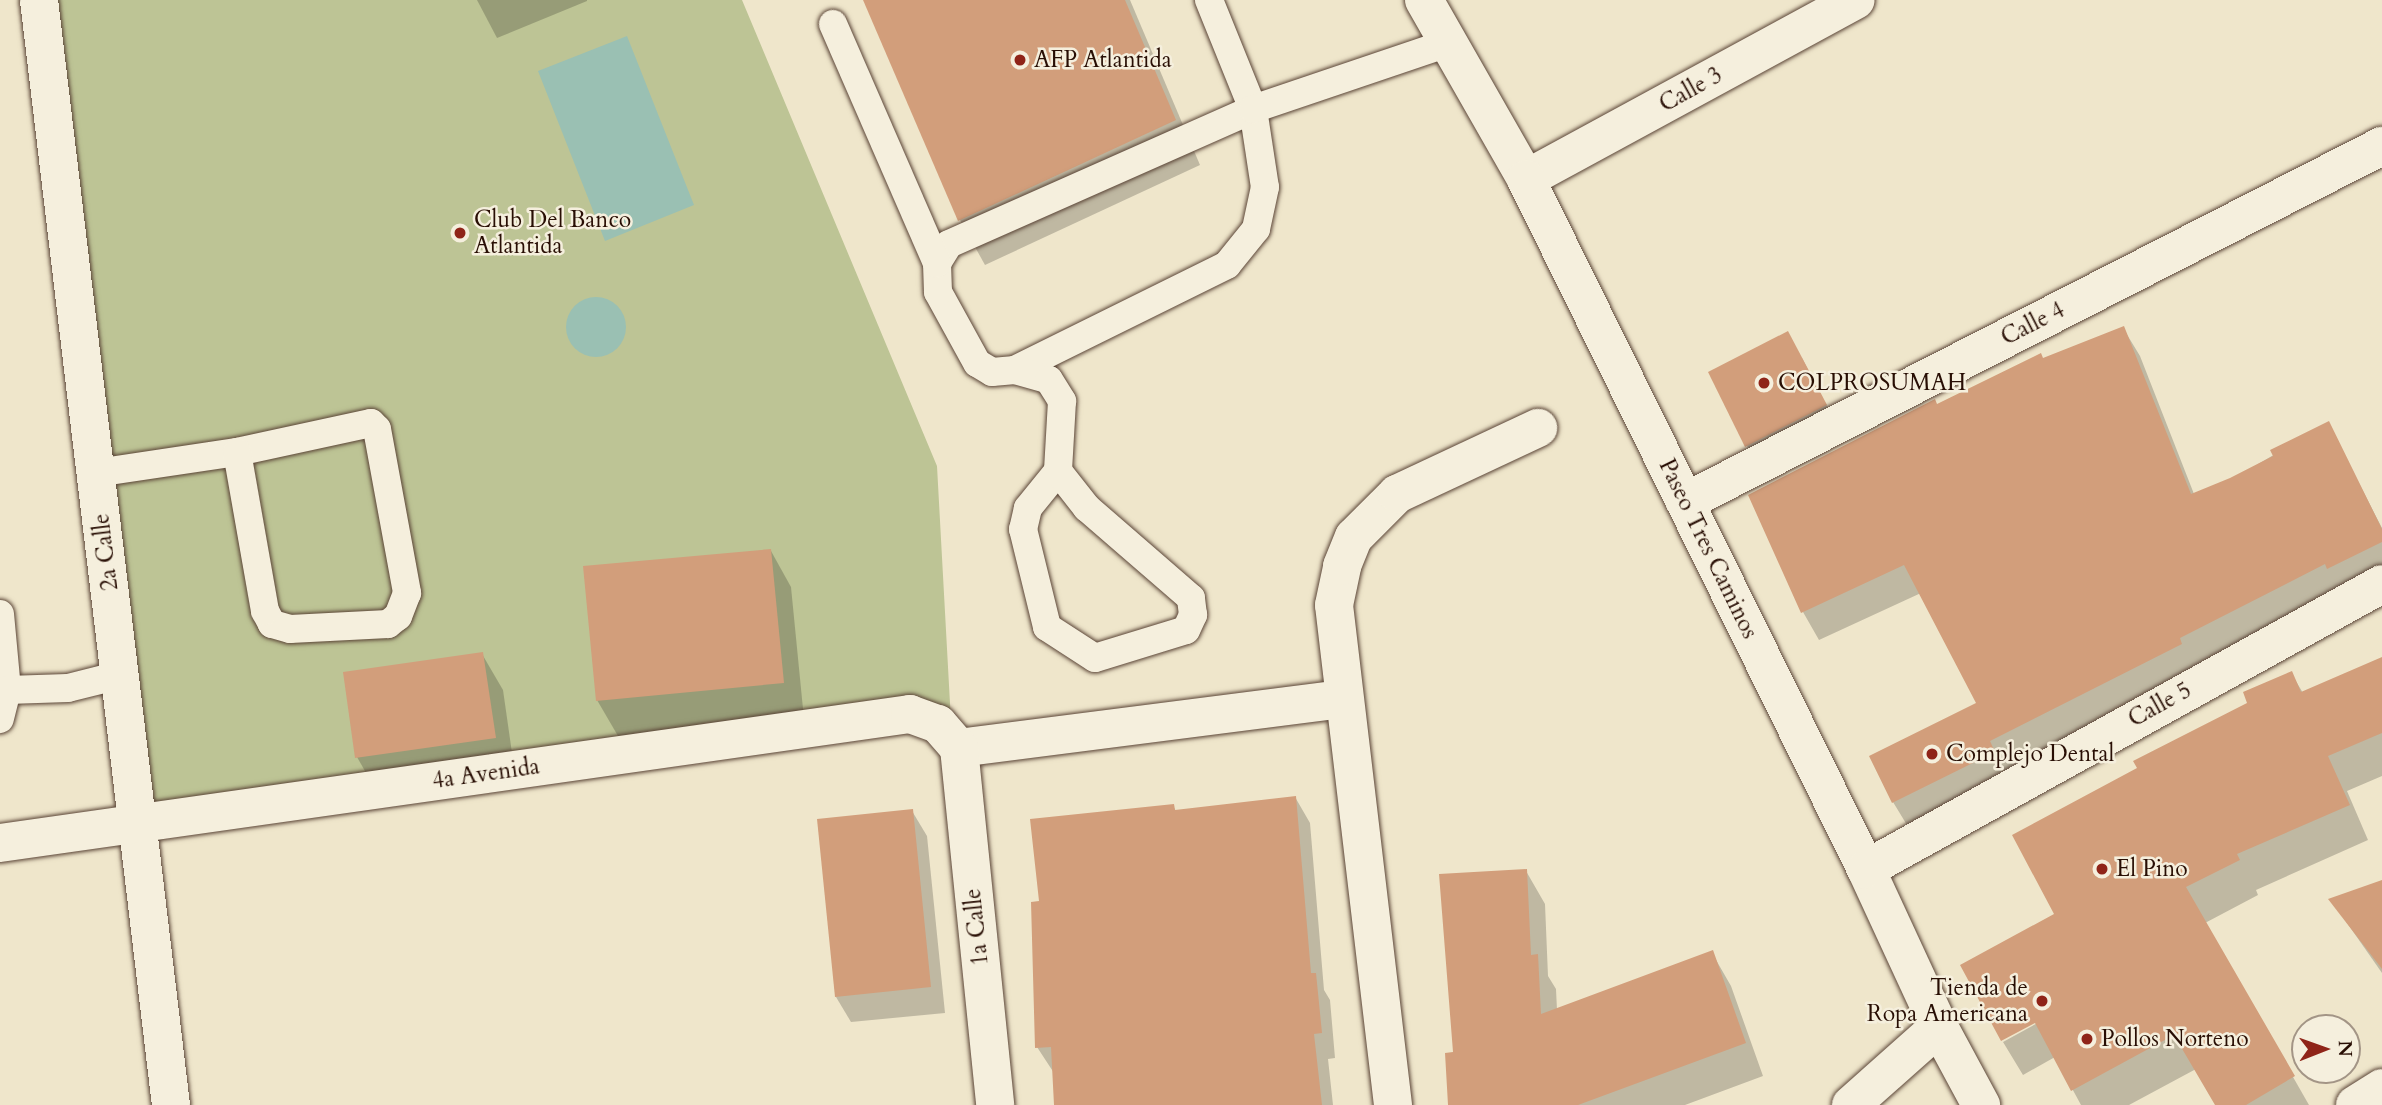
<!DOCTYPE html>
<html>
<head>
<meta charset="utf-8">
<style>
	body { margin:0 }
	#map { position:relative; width:2382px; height:1105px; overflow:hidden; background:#efe6cb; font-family:Cardo,serif }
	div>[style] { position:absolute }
	.green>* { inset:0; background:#bdc495 }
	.water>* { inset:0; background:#9ac0b3 }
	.round { border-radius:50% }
	.shadow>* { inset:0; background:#0003 }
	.building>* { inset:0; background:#d29e7b }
	.roads { filter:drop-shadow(0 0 2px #5a4436) drop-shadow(0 0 2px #5a4436) }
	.service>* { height:28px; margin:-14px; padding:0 14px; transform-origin:14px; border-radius:14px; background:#f5efdd }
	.minor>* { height:38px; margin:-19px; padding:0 19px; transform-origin:19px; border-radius:19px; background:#f5efdd }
	.tertiary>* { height:38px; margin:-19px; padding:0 19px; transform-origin:19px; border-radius:19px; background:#f5efdd }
	.dots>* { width:19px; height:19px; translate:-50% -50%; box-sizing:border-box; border:4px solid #f5efdd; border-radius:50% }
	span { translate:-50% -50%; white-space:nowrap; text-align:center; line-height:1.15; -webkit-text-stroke:5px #f5efdd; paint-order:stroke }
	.poi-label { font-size:23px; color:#280e04 }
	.left { translate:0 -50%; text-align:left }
	.right { translate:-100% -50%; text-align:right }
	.street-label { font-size:23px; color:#280e04 }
	.north { position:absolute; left:2291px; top:1014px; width:70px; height:70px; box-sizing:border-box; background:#f5efdd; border:2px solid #a39586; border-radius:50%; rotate:89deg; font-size:19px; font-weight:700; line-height:28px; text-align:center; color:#280e04 }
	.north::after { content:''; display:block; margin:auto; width:24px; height:32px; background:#8f2418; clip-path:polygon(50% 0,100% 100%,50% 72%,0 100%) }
</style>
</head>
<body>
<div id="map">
	<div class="green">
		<div style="clip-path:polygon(52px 0,742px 0,937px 466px,952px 740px,910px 729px,153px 820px)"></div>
	</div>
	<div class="water">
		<div style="clip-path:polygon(627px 36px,694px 205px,605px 241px,538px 71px)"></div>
		<div class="round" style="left:566px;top:297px;width:60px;height:60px"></div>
	</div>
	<div class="shadow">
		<div style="clip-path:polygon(477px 0,587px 0,587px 1px,497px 38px)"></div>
		<div style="clip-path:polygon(865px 0,1130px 0,1200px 165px,985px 265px,960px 220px)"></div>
		<div style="clip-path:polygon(2123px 328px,2140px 356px,2194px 494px,2231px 480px,2328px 423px,2382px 528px,2382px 578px,2005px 770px,2010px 781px,1910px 830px,1893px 802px,1979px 703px,1921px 593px,1819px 640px,1803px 612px,1937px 406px)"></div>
		<div style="clip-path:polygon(1802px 358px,1840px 431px,1761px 471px,1747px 446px)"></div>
		<div style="clip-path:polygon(771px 551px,791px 587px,804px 719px,618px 736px,597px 700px)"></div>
		<div style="clip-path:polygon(482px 654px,503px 690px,515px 774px,378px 794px,357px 757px)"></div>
		<div style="clip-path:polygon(2382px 659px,2382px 776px,2347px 791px,2368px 840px,2256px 890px,2258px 895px,2205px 923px,2309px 1105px,2217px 1105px,2196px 1069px,2129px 1105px,2081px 1105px,2055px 1057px,2023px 1075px,2003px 1042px,2043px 1020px,2056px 914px,2139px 768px,2250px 703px,2291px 673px,2303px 693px)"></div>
		<div style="clip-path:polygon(1295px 797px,1310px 823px,1324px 990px,1330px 1000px,1335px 1058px,1328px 1059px,1333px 1105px,1056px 1105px,1054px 1073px,1037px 1047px,1041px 903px,1173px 806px,1176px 811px)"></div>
		<div style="clip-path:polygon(912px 811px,927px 836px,945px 1013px,851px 1022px,836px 997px)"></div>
		<div style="clip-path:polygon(1526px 871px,1545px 904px,1548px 976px,1556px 989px,1557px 1010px,1712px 953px,1731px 986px,1763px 1076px,1685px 1105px,1449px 1105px,1455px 1054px)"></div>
		<div style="clip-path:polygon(2382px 882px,2382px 973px,2331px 900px)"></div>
	</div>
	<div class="building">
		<div style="clip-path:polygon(863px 0,1125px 0,1176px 120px,958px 221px)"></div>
		<div style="clip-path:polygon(2124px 326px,2191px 494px,2230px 478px,2273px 456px,2270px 450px,2329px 421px,2382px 529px,2382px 542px,2327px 569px,2325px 564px,2180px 638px,2182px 644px,1990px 741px,1995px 752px,1892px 803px,1869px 756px,1976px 703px,1904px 565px,1801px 613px,1748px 495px,1935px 399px,1937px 404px,2041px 353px,2043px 358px)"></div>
		<div style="clip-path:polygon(1788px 331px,1827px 405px,1745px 447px,1708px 372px)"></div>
		<div style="clip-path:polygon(771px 549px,784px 683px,596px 701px,583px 566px)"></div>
		<div style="clip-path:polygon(483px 652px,496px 738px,355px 758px,343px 672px)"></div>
		<div style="clip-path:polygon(2382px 657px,2382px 733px,2328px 756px,2350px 805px,2237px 854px,2240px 860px,2186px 887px,2295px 1076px,2246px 1105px,2215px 1105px,2174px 1035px,2071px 1091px,2035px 1023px,2001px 1041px,1960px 965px,2054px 914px,2012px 835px,2137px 768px,2133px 761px,2247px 703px,2243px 692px,2292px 671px,2301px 692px)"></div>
		<div style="clip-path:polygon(1296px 796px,1311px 973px,1316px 973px,1322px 1033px,1314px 1034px,1322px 1105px,1054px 1105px,1051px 1047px,1035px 1048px,1031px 902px,1039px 901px,1030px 819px,1174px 804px,1175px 810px)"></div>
		<div style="clip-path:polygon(913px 809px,931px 987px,835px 997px,817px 819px)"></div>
		<div style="clip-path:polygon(1527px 869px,1531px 955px,1538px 954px,1541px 1014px,1713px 950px,1746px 1043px,1578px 1105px,1448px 1105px,1445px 1053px,1453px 1052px,1439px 874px)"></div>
		<div style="clip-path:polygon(2382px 880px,2382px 969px,2328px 899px)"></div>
	</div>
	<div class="roads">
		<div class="service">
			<div style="left:1209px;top:0;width:118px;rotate:68deg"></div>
			<div style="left:1253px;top:109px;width:79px;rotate:81.3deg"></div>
			<div style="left:1265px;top:187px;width:43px;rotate:102.1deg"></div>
			<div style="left:1256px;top:229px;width:46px;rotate:128.9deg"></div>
			<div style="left:1227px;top:265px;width:237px;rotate:153.7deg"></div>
			<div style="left:1015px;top:370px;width:23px;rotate:175deg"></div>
			<div style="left:992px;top:372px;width:17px;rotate:-149deg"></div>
			<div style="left:977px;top:363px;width:81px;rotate:-118.8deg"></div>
			<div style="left:938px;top:292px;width:29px;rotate:-92deg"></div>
			<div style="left:937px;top:263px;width:22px;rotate:-58deg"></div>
			<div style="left:949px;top:244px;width:333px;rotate:-23.9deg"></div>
			<div style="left:1253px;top:109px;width:206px;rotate:-18.7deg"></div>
			<div style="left:833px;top:24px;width:261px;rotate:66.5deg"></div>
			<div style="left:1015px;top:370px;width:35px;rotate:16deg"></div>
			<div style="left:1049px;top:380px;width:25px;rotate:58deg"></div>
			<div style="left:1062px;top:401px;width:70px;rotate:93.3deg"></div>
			<div style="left:1058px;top:471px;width:48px;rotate:129deg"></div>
			<div style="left:1028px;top:508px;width:22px;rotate:103deg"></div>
			<div style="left:1023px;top:529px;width:101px;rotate:76.2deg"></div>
			<div style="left:1047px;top:627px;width:57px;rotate:32.9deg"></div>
			<div style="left:1095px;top:658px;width:95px;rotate:-17.1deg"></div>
			<div style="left:1186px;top:630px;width:17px;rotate:-65deg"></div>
			<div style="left:1193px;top:615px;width:17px;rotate:-97deg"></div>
			<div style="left:1191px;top:598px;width:138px;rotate:-139.1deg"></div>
			<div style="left:1087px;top:508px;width:47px;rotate:-128.1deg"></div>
			<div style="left:96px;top:473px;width:143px;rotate:-8.5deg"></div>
			<div style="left:237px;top:452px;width:137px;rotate:-12.2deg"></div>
			<div style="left:371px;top:423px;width:8px;rotate:45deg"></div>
			<div style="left:377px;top:429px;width:167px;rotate:79.6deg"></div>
			<div style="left:407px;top:593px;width:25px;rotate:111deg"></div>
			<div style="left:398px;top:616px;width:13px;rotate:141deg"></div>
			<div style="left:388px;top:624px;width:98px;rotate:177.1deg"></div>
			<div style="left:290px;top:629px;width:19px;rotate:-164deg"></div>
			<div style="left:272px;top:624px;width:15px;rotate:-118deg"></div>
			<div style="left:265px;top:611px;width:161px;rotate:-100deg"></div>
			<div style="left:0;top:614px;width:76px;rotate:84.7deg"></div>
			<div style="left:7px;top:690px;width:30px;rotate:104deg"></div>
			<div style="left:7px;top:690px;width:61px;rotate:-1.9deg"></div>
			<div style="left:68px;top:688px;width:54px;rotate:-14deg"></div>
		</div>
		<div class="minor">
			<div style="left:39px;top:0;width:1113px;rotate:83.19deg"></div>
			<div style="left:1526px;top:179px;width:375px;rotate:-28.5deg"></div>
			<div style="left:1685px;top:502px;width:783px;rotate:-27.06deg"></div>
			<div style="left:959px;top:748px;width:388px;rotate:-7.3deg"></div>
			<div style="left:959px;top:748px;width:359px;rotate:84.2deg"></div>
			<div style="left:0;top:843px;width:919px;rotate:-8.07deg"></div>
			<div style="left:910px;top:714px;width:30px;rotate:20deg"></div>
			<div style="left:938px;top:724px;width:32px;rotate:49deg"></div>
			<div style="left:1393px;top:1105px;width:503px;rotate:-96.73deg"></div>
			<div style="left:1334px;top:605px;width:40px;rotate:-78deg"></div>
			<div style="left:1342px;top:566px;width:31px;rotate:-68deg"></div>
			<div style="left:1354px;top:537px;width:61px;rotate:-45deg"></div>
			<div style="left:1397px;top:494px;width:156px;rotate:-25.1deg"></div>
			<div style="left:1851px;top:1105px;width:118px;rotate:-41.6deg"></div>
			<div style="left:2355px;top:1105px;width:32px;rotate:-32deg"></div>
		</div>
		<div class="tertiary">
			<div style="left:1424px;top:0;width:206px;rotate:60.3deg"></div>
			<div style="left:1526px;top:179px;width:769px;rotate:63.77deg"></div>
			<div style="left:1866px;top:869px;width:174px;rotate:65.2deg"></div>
			<div style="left:1939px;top:1027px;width:89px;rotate:61.7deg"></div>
			<div style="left:1866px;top:869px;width:589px;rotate:-28.91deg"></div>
		</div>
	</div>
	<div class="dots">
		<div style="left:1020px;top:60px;background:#8f2418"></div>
		<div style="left:460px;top:233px;background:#8f2418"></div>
		<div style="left:1764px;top:383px;background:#8f2418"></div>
		<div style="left:1932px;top:754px;background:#8f2418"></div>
		<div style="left:2102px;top:869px;background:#8f2418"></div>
		<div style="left:2042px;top:1001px;background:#8f2418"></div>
		<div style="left:2087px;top:1039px;background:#8f2418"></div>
	</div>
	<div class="poi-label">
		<span class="left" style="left:1034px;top:60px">AFP Atlantida</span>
		<span class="left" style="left:474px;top:233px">Club Del Banco<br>Atlantida</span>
		<span class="left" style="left:1778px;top:383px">COLPROSUMAH</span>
		<span class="left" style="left:1946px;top:754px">Complejo Dental</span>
		<span class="left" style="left:2116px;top:869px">El Pino</span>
		<span class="right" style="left:2028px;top:1001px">Tienda de<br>Ropa Americana</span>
		<span class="left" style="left:2101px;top:1039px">Pollos Norteno</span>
	</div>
	<div class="street-label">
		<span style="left:1691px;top:90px;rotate:-29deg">Calle 3</span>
		<span style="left:2033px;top:324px;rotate:-27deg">Calle 4</span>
		<span style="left:1708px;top:549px;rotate:64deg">Paseo Tres Caminos</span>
		<span style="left:106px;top:552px;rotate:-97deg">2a Calle</span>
		<span style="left:2160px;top:705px;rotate:-29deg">Calle 5</span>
		<span style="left:486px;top:774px;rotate:-8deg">4a Avenida</span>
		<span style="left:977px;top:927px;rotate:-96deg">1a Calle</span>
	</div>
	<div class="north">N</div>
</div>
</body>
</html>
